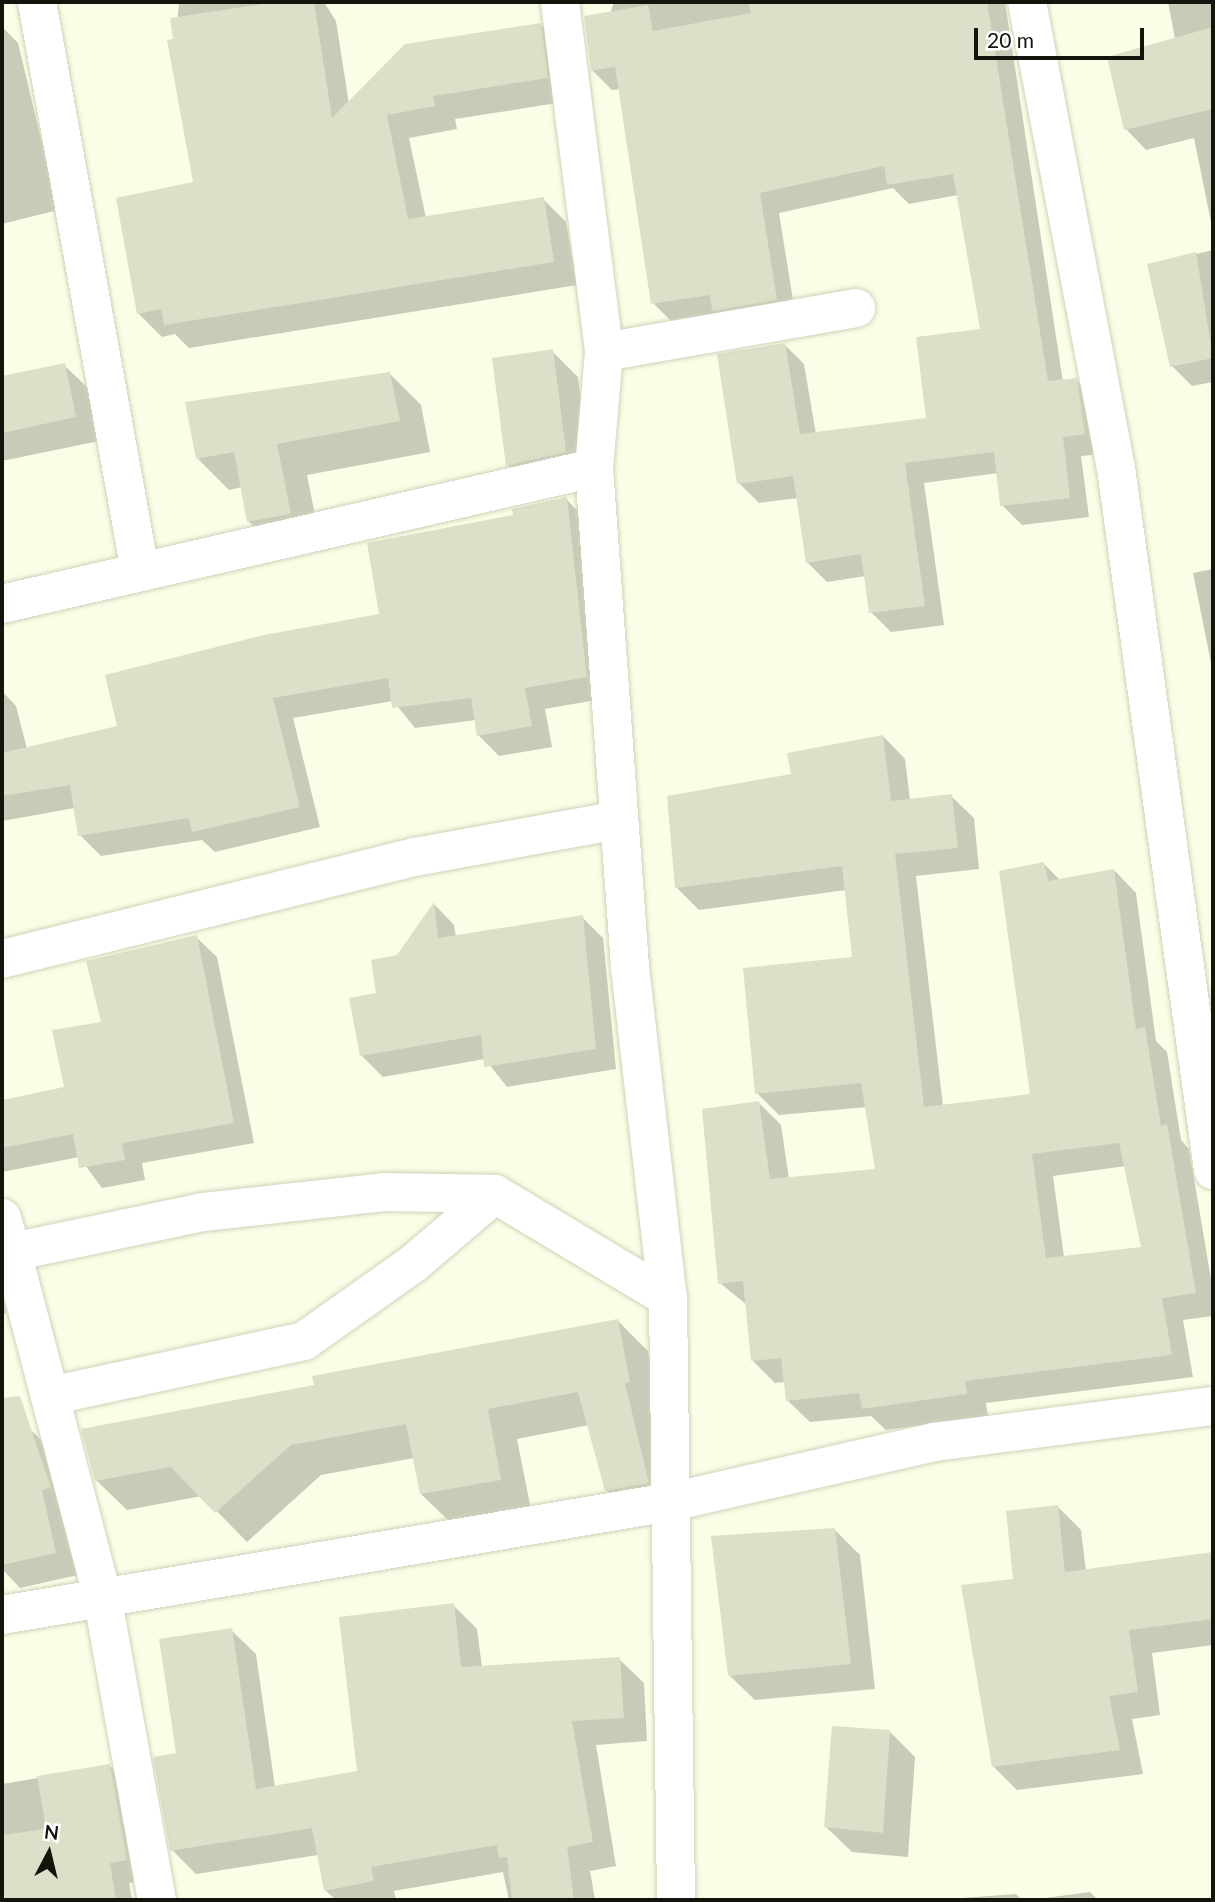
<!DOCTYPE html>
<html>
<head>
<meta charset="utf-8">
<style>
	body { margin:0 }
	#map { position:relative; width:1215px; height:1902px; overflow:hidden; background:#fcfde6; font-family:Lato,sans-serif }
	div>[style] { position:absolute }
	.shadow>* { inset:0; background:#0003 }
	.building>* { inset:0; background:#dedfc8 }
	.roads { filter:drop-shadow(0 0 2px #d1d2bb) drop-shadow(0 0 2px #d1d2bb) }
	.minor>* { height:38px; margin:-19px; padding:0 19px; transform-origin:19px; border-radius:19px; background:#fff }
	span { translate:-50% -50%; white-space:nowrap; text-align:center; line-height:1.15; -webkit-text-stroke:6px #fff; paint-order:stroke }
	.frame { position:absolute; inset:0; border:4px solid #14140c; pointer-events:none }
	.north { position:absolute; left:14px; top:1818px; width:70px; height:70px; -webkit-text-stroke:5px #fff; paint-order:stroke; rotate:7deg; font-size:19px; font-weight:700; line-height:28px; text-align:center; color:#14140c }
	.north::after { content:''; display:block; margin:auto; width:24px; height:32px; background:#14140c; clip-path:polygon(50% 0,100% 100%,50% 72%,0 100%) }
	.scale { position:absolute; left:974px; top:28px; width:170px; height:32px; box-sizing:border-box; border:4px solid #14140c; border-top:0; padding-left:9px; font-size:21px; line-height:24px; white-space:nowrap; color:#14140c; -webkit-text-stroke:5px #fff; paint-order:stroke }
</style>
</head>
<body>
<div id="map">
	<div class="shadow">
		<div style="clip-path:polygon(179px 2px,324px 2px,336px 21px,349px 104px,540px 24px,563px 48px,570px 101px,455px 119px,457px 129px,409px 138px,426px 218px,543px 199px,566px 222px,577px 285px,189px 348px,175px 334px,162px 337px,138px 313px,195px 183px,176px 41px)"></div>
		<div style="clip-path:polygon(614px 2px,1005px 2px,1063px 382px,1076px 380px,1096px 400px,1104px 454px,1081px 456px,1089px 517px,1022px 525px,1002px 505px,998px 473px,924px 483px,944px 625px,891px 632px,871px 612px,866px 576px,827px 582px,807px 562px,798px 498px,759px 503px,739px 483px,784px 344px,804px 364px,816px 434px,928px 419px,982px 331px,958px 195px,909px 204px,893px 188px,779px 213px,796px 319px,673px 323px,653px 303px,620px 89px,612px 90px,592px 70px)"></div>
		<div style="clip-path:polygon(1168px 2px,1213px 2px,1213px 232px,1194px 138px,1146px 150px,1126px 129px,1175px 39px)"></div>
		<div style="clip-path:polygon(2px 27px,18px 43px,58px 210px,2px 224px)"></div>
		<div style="clip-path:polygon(1213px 250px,1213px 382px,1192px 386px,1172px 366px,1150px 265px)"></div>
		<div style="clip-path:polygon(552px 351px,578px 377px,591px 477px,534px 490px,508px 465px)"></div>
		<div style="clip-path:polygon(64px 365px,88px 388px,99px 441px,2px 461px,2px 378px)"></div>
		<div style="clip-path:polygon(390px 374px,421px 405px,430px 452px,307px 475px,321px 545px,280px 552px,248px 521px,242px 487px,229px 490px,198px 459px)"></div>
		<div style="clip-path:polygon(566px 499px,587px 520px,607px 698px,545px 709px,552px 747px,499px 756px,478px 735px,476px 720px,415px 728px,393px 701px,293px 718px,320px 827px,215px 852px,202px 840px,101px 856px,80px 835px,75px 808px,2px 821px,2px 691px,16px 706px,27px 749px,120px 727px,381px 616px,515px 516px)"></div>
		<div style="clip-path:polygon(1213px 569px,1213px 673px,1193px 573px)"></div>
		<div style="clip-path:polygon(evenodd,883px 736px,905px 759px,910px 800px,951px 796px,974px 818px,979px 869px,916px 876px,943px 1106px,1032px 1095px,1044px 864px,1061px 881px,1114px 870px,1136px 893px,1156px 1041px,1167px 1052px,1181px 1140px,1189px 1149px,1213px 1291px,1213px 1316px,1183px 1320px,1193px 1377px,986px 1403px,988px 1416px,886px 1430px,871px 1416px,810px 1422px,787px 1400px,786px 1382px,775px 1383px,753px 1361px,747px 1305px,720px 1283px,759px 1103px,781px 1125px,789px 1179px,878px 1171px,867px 1107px,779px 1115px,757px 1093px,854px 958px,846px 890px,699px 910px,677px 888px,793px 776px,883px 736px,1126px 1166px,1143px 1249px,1064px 1257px,1053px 1176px,1126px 1166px)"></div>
		<div style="clip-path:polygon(434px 904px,454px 925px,456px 937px,582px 917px,603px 938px,616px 1069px,507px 1087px,485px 1059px,383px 1077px,362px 1056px,378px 994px)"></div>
		<div style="clip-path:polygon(196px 937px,217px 957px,254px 1143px,142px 1163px,145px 1180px,102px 1188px,79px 1157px,2px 1172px,2px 1101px,66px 1089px,103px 1023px)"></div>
		<div style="clip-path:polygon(2px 1293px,6px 1313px,2px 1314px)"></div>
		<div style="clip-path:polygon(617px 1320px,648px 1351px,678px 1513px,637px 1520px,606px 1490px,589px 1425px,517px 1439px,531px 1510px,452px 1524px,421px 1494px,414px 1458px,321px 1475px,247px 1542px,202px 1496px,127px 1510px,96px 1480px,316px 1386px)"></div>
		<div style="clip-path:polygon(25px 1424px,48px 1447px,78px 1575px,20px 1588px,2px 1569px,2px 1430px)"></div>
		<div style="clip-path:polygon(1058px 1507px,1081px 1530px,1086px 1571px,1213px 1554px,1213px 1645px,1152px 1653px,1160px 1715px,1132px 1719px,1143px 1774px,1017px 1790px,993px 1766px,1015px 1580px)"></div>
		<div style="clip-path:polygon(834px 1529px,860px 1555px,875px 1689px,755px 1700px,729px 1675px)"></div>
		<div style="clip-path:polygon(453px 1605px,477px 1629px,482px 1667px,619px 1659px,644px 1683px,647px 1741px,596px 1745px,616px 1866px,590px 1871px,595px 1900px,509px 1900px,503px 1872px,394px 1891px,396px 1900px,336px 1900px,325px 1890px,318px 1855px,196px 1874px,172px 1850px,178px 1754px,231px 1630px,256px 1654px,275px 1787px,359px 1772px)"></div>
		<div style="clip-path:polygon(889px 1731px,915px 1757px,908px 1857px,852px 1852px,826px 1827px)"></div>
		<div style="clip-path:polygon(110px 1766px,130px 1786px,147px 1880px,129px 1883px,132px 1900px,2px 1900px,2px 1784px)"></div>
		<div style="clip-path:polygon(1090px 1892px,1098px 1900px,1030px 1900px)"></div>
		<div style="clip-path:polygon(1016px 1894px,1022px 1900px,948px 1900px,948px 1899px)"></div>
	</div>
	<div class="building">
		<div style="clip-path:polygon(276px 2px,314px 2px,332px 118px,405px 44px,541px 23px,548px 78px,433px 96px,435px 106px,387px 115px,408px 219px,544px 197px,554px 262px,164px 325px,161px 309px,137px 314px,116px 198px,193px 182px,167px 40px,173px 39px,170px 18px)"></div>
		<div style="clip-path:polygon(748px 2px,987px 2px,1048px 381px,1077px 378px,1085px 434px,1063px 437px,1070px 498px,1000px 506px,994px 452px,905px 463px,925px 606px,869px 613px,861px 554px,806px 563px,793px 476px,737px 484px,717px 354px,785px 343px,800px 434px,926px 418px,916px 337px,980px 329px,953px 174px,887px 185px,884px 166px,760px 193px,777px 300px,712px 311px,710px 295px,651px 304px,615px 67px,591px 71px,584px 16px,648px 5px,653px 31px,751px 13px)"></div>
		<div style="clip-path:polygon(1213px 27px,1213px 109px,1124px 130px,1107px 57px)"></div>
		<div style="clip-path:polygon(1196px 252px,1213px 358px,1170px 367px,1147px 264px)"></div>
		<div style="clip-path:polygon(553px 349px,566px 452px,506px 466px,492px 358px)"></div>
		<div style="clip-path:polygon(65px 363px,76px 417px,2px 433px,2px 376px)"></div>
		<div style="clip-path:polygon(390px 372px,400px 421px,277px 444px,291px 514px,247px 522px,234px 452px,196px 459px,185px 402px)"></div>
		<div style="clip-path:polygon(567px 497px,587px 677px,525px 688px,532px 726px,477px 736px,471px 698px,392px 708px,388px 678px,273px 698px,300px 807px,192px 832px,189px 818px,78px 836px,70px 785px,2px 796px,2px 753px,117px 726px,105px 675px,264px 635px,379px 614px,367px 543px,513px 515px,512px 509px)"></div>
		<div style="clip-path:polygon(evenodd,883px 735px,891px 801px,952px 794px,958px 848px,895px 854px,924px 1107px,1030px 1094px,999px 871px,1044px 862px,1048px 881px,1114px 869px,1136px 1029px,1145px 1027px,1161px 1126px,1167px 1124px,1196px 1293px,1162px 1298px,1172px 1355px,965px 1381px,967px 1394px,862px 1409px,859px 1393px,786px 1401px,781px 1358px,751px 1361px,743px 1281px,718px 1284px,702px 1109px,759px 1101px,770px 1179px,875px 1169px,861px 1083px,755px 1094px,743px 968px,852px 957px,842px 866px,675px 888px,667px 796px,791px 774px,787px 753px,883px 735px,1119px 1143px,1141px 1247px,1046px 1258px,1032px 1154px,1119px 1143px)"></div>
		<div style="clip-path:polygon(434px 902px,438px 938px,583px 915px,596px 1049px,484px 1067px,481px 1035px,360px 1056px,349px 998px,376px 993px,371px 960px,397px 955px)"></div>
		<div style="clip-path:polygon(197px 935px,234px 1123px,122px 1143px,125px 1160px,79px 1168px,73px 1134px,2px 1148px,2px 1100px,64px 1087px,52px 1030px,101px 1022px,86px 961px)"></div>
		<div style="clip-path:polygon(618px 1319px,630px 1382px,625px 1383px,649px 1483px,605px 1491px,578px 1392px,488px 1409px,501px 1480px,420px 1494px,406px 1424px,291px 1445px,215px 1513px,171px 1467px,95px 1481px,81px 1429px,314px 1385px,312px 1376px)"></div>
		<div style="clip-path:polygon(20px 1396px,51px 1488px,42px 1490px,56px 1553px,2px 1565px,2px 1398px)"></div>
		<div style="clip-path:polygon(1058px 1505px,1065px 1572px,1213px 1552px,1213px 1619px,1129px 1630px,1138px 1692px,1109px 1696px,1120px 1750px,992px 1767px,961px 1585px,1013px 1579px,1006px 1511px)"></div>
		<div style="clip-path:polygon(835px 1528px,851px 1664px,728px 1676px,711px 1536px)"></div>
		<div style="clip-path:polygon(454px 1603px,461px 1667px,620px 1657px,624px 1718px,572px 1721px,593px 1842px,567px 1847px,574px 1900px,512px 1900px,507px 1857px,499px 1858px,497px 1845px,371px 1867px,374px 1881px,324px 1891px,312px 1828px,170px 1851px,153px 1757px,176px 1753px,159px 1639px,232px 1628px,256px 1789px,357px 1771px,339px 1617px)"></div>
		<div style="clip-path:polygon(832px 1726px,890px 1730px,883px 1833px,824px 1827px)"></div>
		<div style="clip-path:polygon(110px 1764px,127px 1860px,110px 1863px,116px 1900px,2px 1900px,2px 1835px,46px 1829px,37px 1776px)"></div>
	</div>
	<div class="roads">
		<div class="minor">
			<div style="left:37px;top:2px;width:578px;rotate:79.74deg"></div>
			<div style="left:560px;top:2px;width:353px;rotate:82.8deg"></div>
			<div style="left:604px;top:352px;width:116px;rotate:94.9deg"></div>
			<div style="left:594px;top:468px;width:500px;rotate:85.87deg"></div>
			<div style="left:630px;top:967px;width:333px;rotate:83.5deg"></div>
			<div style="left:668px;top:1298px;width:602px;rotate:89.24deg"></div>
			<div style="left:1027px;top:2px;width:474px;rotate:79.2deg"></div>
			<div style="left:1116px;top:468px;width:709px;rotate:82.13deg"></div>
			<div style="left:604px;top:352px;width:256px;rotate:-9.9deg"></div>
			<div style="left:2px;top:604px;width:607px;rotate:-12.94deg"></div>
			<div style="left:2px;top:959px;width:425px;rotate:-13.9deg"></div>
			<div style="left:415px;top:857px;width:207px;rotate:-10.3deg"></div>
			<div style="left:2px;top:1218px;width:35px;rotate:74deg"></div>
			<div style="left:12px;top:1252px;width:196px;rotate:-11.8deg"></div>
			<div style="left:204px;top:1212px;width:181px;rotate:-6.3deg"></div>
			<div style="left:384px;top:1192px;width:111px;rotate:1deg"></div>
			<div style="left:495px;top:1194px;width:202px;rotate:31deg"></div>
			<div style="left:12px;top:1252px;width:355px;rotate:75.3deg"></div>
			<div style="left:102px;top:1595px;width:310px;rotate:79.8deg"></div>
			<div style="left:50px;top:1396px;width:260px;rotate:-12.2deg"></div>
			<div style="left:304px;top:1341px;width:135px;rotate:-35.3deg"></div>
			<div style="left:414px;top:1263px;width:106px;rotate:-40.4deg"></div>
			<div style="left:2px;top:1615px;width:683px;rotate:-9.61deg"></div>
			<div style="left:675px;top:1501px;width:267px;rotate:-12.8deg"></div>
			<div style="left:935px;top:1442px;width:280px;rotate:-7.4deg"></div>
		</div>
	</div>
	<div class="frame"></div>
	<div class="north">N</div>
	<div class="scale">20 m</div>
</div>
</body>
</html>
